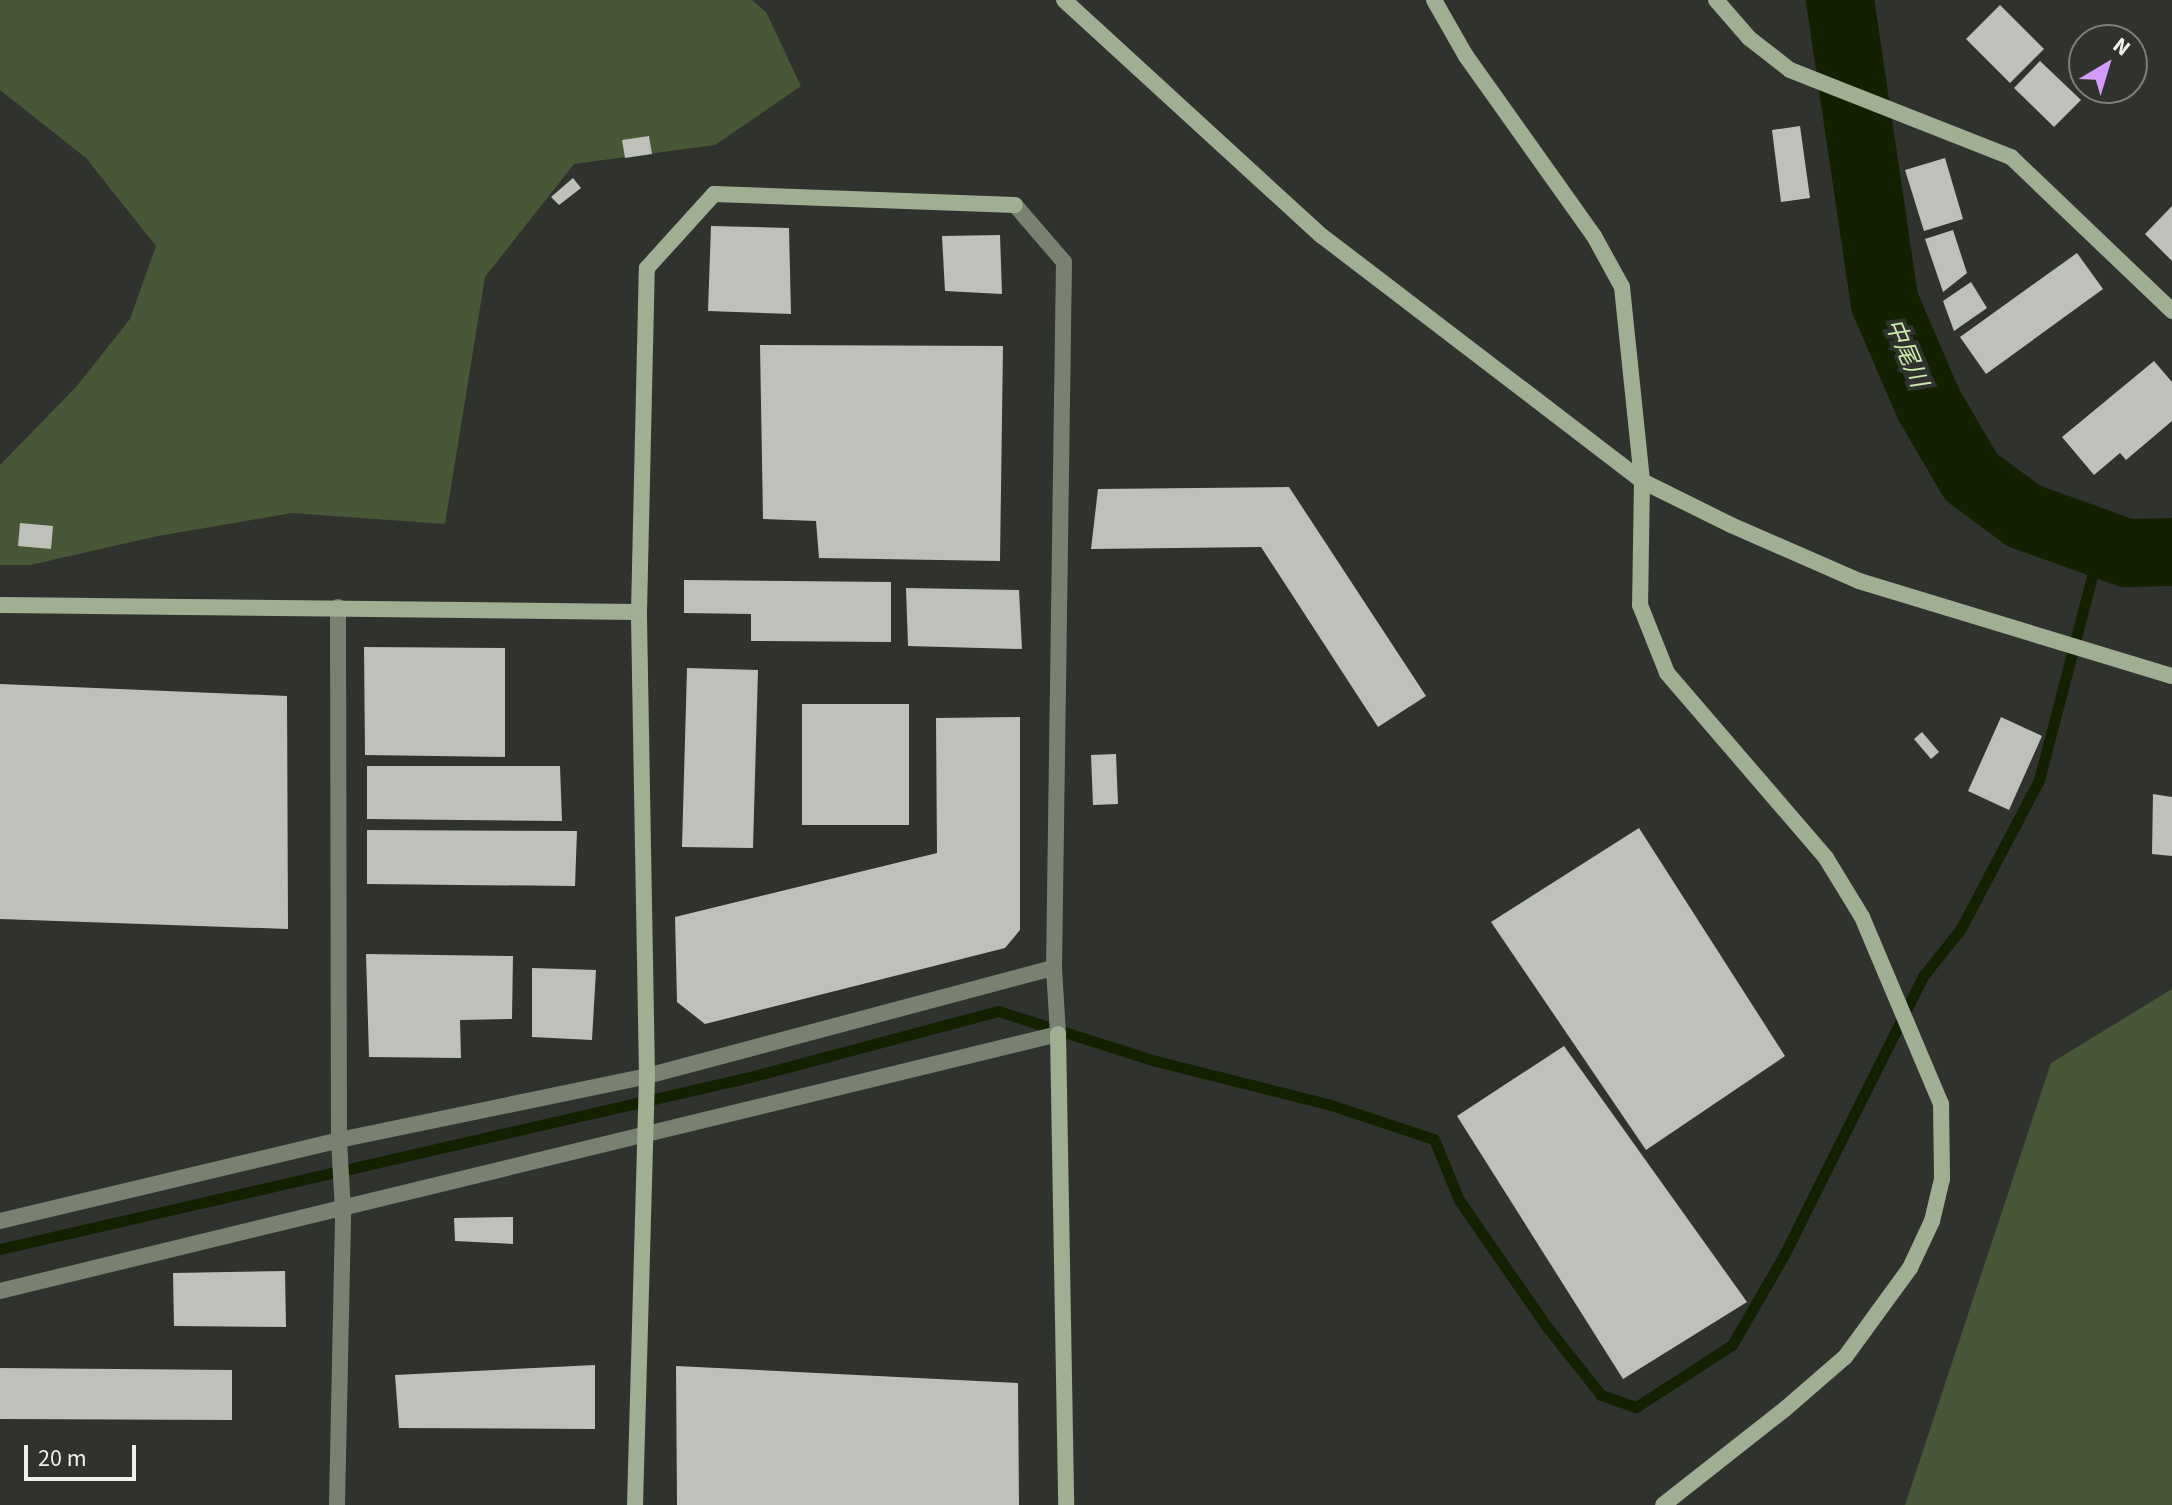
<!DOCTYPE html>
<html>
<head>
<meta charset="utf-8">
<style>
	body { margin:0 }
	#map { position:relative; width:2172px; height:1505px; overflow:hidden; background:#30332d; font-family:"Source Sans 3","Noto Sans JP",sans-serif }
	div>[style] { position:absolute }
	.green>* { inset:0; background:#475737 }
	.stream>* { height:11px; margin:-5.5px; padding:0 5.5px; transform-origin:5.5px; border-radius:5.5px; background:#132101 }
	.river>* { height:68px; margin:-34px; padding:0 34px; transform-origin:34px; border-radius:34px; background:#132101 }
	.building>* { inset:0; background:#bdc1ba }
	.street>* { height:16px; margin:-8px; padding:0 8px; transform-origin:8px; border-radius:8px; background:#798171 }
	.secondary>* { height:16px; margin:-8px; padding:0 8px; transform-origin:8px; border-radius:8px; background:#a0ae94 }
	span { translate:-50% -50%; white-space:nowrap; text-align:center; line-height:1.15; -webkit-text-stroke:8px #30332d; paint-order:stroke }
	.water-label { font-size:24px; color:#ccecad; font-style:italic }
	.north { position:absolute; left:2068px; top:24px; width:80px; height:80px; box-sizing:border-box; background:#30332d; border:2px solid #7c7f7a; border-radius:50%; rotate:38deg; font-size:22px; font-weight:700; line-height:32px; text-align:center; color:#eff1ed }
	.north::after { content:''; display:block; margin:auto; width:28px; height:36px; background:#d39cfc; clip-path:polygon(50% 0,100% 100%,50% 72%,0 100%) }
	.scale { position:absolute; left:24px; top:1445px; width:112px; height:36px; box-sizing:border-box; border:4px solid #eff1ed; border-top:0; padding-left:10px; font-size:24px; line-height:28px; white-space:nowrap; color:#eff1ed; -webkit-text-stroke:6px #30332d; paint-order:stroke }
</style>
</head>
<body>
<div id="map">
	<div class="green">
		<i style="clip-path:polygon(0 0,752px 0,766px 12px,801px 86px,715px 145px,574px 164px,485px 277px,445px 524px,292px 513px,158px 536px,30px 565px,0 565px,0 465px,77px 386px,130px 319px,156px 246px,86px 158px,0 90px)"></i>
		<i style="clip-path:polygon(2172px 989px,2172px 1505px,1905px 1505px,2051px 1063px)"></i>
	</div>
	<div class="stream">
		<i style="left:0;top:1249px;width:769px;rotate:-12.92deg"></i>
		<i style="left:750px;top:1077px;width:257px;rotate:-14.9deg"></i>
		<i style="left:998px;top:1011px;width:166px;rotate:17.6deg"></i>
		<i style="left:1156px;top:1061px;width:180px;rotate:14.1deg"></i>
		<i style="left:1331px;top:1105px;width:108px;rotate:18.3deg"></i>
		<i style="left:1434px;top:1139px;width:66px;rotate:67.7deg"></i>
		<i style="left:1459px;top:1200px;width:155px;rotate:55.3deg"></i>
		<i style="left:1547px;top:1327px;width:87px;rotate:51.5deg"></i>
		<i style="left:1601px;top:1395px;width:37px;rotate:19deg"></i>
		<i style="left:1636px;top:1407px;width:114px;rotate:-32.9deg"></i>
		<i style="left:1732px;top:1345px;width:104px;rotate:-60deg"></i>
		<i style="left:1784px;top:1255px;width:312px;rotate:-63.5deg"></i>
		<i style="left:1923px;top:976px;width:59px;rotate:-51.2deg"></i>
		<i style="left:1960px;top:930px;width:170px;rotate:-62.2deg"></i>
		<i style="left:2039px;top:780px;width:246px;rotate:-75.4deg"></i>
	</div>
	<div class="river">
		<i style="left:1840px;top:0;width:306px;rotate:81.6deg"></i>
		<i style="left:1885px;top:303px;width:111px;rotate:66.7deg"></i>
		<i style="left:1929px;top:405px;width:83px;rotate:59.7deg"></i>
		<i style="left:1971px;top:477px;width:66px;rotate:36.3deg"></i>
		<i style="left:2024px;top:516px;width:109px;rotate:19.8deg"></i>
		<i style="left:2127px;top:553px;width:45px;rotate:-1.3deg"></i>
	</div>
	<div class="building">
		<i style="clip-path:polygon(2000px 5px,2044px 49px,2010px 83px,1966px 39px)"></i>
		<i style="clip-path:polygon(2040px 61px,2081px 100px,2054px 127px,2014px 88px)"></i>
		<i style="clip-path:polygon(1800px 126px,1810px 198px,1781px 202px,1772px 130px)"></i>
		<i style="clip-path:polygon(649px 136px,652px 154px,625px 158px,622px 140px)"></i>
		<i style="clip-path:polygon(1945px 158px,1963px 219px,1924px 231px,1905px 170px)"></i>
		<i style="clip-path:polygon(573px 178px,581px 188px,559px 205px,551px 197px)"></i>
		<i style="clip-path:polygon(2172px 206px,2172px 261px,2145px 234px)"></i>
		<i style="clip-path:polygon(711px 226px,789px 228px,791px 314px,708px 311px)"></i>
		<i style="clip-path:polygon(1953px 230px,1967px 273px,1943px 292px,1925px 239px)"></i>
		<i style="clip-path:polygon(1000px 235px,1002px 294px,945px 291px,942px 236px)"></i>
		<i style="clip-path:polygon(2077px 253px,2103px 289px,1986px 374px,1960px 337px)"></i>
		<i style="clip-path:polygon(1971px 282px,1987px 308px,1954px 331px,1943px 301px)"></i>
		<i style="clip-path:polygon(760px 345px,1003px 346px,1000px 561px,819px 558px,816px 521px,763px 519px)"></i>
		<i style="clip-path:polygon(2154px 361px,2172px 382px,2172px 421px,2126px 460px,2120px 453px,2094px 475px,2062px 437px)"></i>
		<i style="clip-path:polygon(1289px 487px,1426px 696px,1378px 727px,1261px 547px,1091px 549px,1098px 489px)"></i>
		<i style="clip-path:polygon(20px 523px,53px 526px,51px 549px,18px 546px)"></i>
		<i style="clip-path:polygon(684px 580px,891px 582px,891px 642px,751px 641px,751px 614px,684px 613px)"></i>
		<i style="clip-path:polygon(906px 588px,1019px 590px,1022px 649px,908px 646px)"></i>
		<i style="clip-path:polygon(364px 647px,505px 648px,505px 757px,365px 755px)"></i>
		<i style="clip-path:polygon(687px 668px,758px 670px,753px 848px,682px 847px)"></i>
		<i style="clip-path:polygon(0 684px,287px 696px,288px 929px,0 919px)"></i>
		<i style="clip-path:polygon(802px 704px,909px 704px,909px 825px,802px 825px)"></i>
		<i style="clip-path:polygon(1020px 717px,1020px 930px,1005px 948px,705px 1024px,677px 1002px,675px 917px,937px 853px,936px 718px)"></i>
		<i style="clip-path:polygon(2001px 717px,2042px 736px,2009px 810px,1968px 791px)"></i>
		<i style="clip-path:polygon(1922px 732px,1939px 752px,1931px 759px,1914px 739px)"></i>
		<i style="clip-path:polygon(1116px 754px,1118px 804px,1093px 805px,1091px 755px)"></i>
		<i style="clip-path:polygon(367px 766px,560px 766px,562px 821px,367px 819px)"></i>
		<i style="clip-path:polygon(2153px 794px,2172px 797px,2172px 856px,2152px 854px)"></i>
		<i style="clip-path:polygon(1639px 828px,1785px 1056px,1646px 1150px,1491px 922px)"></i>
		<i style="clip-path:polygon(367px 830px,577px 831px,575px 886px,367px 884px)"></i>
		<i style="clip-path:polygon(366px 954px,513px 956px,512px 1019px,460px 1020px,461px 1058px,369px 1057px)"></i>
		<i style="clip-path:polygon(532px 968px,596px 970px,592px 1040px,532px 1037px)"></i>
		<i style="clip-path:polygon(1564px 1046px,1747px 1302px,1623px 1379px,1457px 1116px)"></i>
		<i style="clip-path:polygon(513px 1217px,513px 1244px,455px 1241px,454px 1218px)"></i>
		<i style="clip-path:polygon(285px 1271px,286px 1327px,174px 1326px,173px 1273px)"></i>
		<i style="clip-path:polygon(595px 1365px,595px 1429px,399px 1428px,395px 1375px)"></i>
		<i style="clip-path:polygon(676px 1366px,1018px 1383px,1019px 1505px,677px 1505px)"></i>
		<i style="clip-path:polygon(0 1368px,232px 1370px,232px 1420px,0 1419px)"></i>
	</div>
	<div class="street">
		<i style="left:0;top:1221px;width:349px;rotate:-13.4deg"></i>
		<i style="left:339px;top:1140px;width:315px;rotate:-11.7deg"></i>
		<i style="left:647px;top:1076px;width:421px;rotate:-14.9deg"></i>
		<i style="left:0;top:1291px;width:1089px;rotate:-13.65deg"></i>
		<i style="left:1058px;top:1034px;width:66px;rotate:-93.5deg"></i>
		<i style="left:1054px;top:968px;width:706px;rotate:-89.19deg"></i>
		<i style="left:1064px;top:262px;width:75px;rotate:-130.7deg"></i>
		<i style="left:337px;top:1505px;width:295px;rotate:-88.8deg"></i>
		<i style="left:343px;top:1210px;width:70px;rotate:-93.3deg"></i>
		<i style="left:339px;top:1140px;width:533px;rotate:-90.11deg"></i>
	</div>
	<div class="secondary">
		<i style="left:1064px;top:0;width:350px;rotate:42.5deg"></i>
		<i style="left:1322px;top:236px;width:403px;rotate:37.4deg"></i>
		<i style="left:1642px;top:481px;width:99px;rotate:26.3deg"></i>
		<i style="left:1731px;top:525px;width:140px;rotate:23.6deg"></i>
		<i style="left:1859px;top:581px;width:327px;rotate:16.9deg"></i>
		<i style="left:1434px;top:0;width:64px;rotate:60.3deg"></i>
		<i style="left:1466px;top:56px;width:221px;rotate:54.6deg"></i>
		<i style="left:1594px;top:236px;width:58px;rotate:61.2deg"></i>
		<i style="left:1622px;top:287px;width:195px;rotate:84.1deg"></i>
		<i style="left:1642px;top:481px;width:124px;rotate:90.9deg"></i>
		<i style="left:1640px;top:605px;width:73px;rotate:68.3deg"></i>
		<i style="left:1667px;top:673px;width:244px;rotate:49.3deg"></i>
		<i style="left:1826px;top:858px;width:69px;rotate:58.6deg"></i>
		<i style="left:1862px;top:917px;width:203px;rotate:67.1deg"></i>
		<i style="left:1941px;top:1104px;width:75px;rotate:89.2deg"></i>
		<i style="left:1942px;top:1179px;width:43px;rotate:103.4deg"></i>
		<i style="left:1932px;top:1221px;width:52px;rotate:115.1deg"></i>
		<i style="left:1910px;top:1268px;width:110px;rotate:126.1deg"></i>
		<i style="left:1845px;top:1357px;width:79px;rotate:139.1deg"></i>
		<i style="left:1785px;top:1409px;width:155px;rotate:141.8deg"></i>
		<i style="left:1716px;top:0;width:50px;rotate:49deg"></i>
		<i style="left:1749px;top:38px;width:52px;rotate:38deg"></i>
		<i style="left:1790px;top:70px;width:238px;rotate:21.5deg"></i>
		<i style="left:2011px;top:157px;width:223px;rotate:43.7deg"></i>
		<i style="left:0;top:605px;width:639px;rotate:0.63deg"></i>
		<i style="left:1058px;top:1034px;width:471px;rotate:89deg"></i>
		<i style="left:635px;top:1505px;width:429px;rotate:-88.4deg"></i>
		<i style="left:647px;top:1076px;width:464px;rotate:-91deg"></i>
		<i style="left:639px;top:612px;width:344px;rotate:-88.7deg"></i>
		<i style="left:647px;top:268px;width:100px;rotate:-47.8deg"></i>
		<i style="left:714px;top:194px;width:301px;rotate:2.1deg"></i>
	</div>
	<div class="water-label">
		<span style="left:1906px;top:353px;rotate:67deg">中尾川</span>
	</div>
	<div class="north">N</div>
	<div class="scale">20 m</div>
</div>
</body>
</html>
